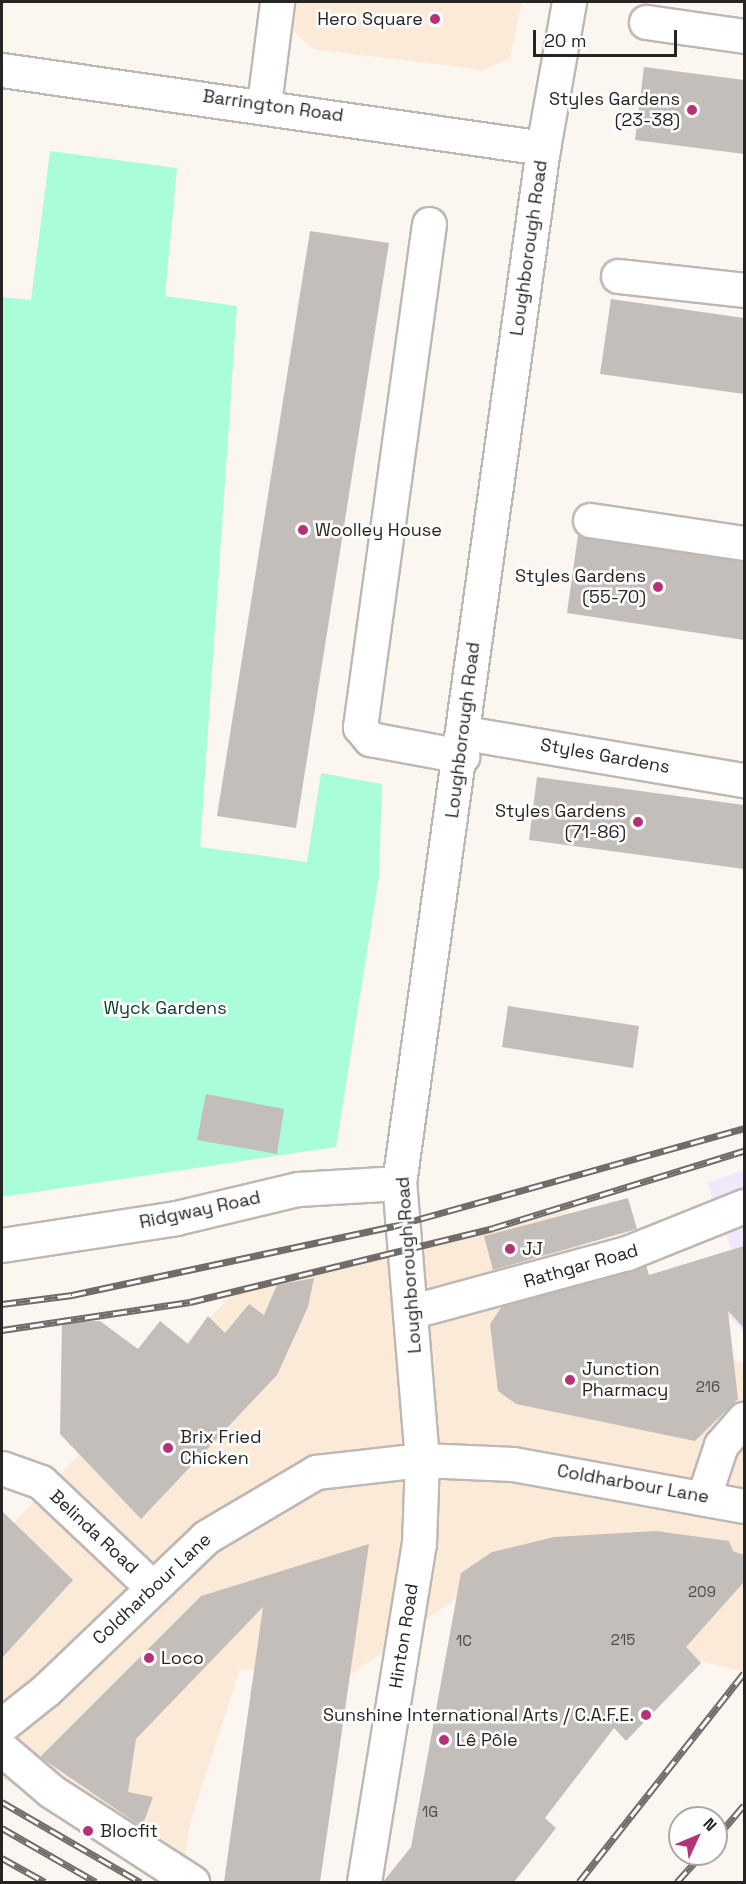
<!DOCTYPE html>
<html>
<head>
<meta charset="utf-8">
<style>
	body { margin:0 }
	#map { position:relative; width:746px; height:1884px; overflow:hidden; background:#fcf6f1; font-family:"Space Grotesk",sans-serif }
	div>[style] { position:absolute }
	.commercial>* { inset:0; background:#fbead8 }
	.industrial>* { inset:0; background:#f2e8fd }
	.green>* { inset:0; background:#a9fed9 }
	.building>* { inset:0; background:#c4beba }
	.roads { filter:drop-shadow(2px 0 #beb8b4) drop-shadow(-2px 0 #beb8b4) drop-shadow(0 2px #beb8b4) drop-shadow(0 -2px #beb8b4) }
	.minor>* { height:33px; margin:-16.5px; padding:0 16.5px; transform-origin:16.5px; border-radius:16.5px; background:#fff }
	.major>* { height:33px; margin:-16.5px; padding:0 16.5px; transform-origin:16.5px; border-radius:16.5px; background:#fff }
	.rail>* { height:7px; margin-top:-3.5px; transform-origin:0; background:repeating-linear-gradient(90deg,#fff 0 14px,#6f6c69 0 28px); box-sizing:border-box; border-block:2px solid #6f6c69 }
	.dots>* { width:16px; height:16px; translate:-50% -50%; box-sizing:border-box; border:3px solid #fff; border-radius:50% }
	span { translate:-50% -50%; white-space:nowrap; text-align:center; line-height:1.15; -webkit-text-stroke:5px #fff; paint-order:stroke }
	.number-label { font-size:15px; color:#4e4b49 }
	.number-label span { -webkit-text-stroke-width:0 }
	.poi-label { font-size:18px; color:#272523 }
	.right { translate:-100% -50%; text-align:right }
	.left { translate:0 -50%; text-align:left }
	.street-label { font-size:18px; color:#272523 }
	.park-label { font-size:18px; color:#0b402e }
	.frame { position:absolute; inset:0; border:3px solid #272523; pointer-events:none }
	.north { position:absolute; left:668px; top:1806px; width:60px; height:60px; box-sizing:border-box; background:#fff; border:2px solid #a9a8a7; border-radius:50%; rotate:46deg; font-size:16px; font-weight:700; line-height:24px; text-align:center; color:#272523 }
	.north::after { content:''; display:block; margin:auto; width:21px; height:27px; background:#b63278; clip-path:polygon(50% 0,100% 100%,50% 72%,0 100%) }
	.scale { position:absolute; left:533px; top:30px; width:144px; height:27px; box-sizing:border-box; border:3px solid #272523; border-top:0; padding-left:8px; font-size:18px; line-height:21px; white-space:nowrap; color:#272523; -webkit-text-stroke:4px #fff; paint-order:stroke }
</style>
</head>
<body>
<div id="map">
	<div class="commercial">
		<i style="clip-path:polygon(295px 2px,522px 2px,510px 59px,483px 70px,313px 49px,292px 30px)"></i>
		<i style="clip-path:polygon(569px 1210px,608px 1322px,744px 1363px,744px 1672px,455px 1599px,348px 1677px,240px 1669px,190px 1823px,184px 1864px,159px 1878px,2px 1778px,2px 1535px,232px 1295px)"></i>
	</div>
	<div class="industrial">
		<i style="clip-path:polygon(744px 1170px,744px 1332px,709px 1297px,731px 1248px,707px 1183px)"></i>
	</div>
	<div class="green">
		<i style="clip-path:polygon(50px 151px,177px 168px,165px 296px,237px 306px,200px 847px,307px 862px,321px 773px,382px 784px,379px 876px,336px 1147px,2px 1197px,2px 297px,31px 300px)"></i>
	</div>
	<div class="building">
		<i style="clip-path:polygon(644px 67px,744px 80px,744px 154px,635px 140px)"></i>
		<i style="clip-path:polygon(310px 231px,389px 243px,296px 828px,217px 816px)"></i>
		<i style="clip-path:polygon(611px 299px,744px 318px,744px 394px,600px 374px)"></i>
		<i style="clip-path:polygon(578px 535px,744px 561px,744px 640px,567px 613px)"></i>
		<i style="clip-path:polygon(537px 777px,744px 805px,744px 869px,529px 840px)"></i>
		<i style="clip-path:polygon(508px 1006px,639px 1026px,633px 1068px,502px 1047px)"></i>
		<i style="clip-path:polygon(206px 1094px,284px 1109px,277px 1154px,197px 1140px)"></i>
		<i style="clip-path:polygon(628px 1198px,637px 1229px,493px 1270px,484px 1236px)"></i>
		<i style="clip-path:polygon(744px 1246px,744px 1328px,728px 1311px,738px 1399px,695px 1441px,516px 1404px,498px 1391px,490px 1324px,502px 1306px,646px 1265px,649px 1275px)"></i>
		<i style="clip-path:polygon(314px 1278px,308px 1307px,277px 1375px,141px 1519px,60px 1434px,62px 1322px,100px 1321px,138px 1349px,160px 1321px,188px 1344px,208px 1316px,225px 1333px,249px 1304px,264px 1315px,277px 1285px)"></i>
		<i style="clip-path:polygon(2px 1511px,73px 1580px,2px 1658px)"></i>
		<i style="clip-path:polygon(656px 1531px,729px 1541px,733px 1551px,744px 1555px,744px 1582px,686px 1647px,701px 1663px,626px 1741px,614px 1728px,545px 1818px,556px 1828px,514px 1882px,383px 1882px,411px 1847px,461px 1573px,492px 1552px,554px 1537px)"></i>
		<i style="clip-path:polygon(369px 1544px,320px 1882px,224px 1882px,263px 1607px,136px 1739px,128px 1792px,153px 1797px,142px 1827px,40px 1757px,201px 1596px)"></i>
	</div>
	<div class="roads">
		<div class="minor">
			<i style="left:646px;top:22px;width:99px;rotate:8.1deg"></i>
			<i style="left:2px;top:70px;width:547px;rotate:8.2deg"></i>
			<i style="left:264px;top:104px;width:103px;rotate:-82.7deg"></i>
			<i style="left:429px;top:224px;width:508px;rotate:97.81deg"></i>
			<i style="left:360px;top:727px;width:16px;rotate:50deg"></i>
			<i style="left:370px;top:739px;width:94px;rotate:10.5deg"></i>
			<i style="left:618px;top:276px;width:127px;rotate:6.3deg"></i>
			<i style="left:590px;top:520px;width:156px;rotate:8.5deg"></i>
			<i style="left:465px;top:733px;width:283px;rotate:9.6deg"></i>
			<i style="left:2px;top:1245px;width:176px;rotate:-8.8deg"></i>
			<i style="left:176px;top:1218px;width:125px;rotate:-13.4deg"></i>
			<i style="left:298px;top:1189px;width:101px;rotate:-3.4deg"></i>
			<i style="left:413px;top:1311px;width:222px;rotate:-15.2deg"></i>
			<i style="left:627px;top:1253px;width:126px;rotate:-21.9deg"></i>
			<i style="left:422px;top:1460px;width:278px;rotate:-94.7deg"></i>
			<i style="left:399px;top:1183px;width:1045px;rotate:-82.08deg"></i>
			<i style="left:543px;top:148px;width:148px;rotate:-79.9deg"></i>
			<i style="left:2px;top:1468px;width:41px;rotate:19.7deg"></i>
			<i style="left:41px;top:1482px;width:151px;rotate:43.4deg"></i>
			<i style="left:704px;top:1496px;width:54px;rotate:-71.6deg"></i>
			<i style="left:721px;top:1445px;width:35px;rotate:-49deg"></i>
			<i style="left:2px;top:1749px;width:65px;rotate:40.6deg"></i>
			<i style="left:51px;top:1791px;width:168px;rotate:32.8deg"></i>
		</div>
		<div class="major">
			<i style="left:2px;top:1725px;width:56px;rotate:-38.5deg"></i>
			<i style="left:46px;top:1690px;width:221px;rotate:-43.7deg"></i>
			<i style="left:206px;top:1537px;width:128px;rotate:-30.6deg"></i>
			<i style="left:316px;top:1472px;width:107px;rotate:-6.5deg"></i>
			<i style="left:422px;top:1460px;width:91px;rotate:2.5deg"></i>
			<i style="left:513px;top:1464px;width:235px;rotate:10.3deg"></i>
			<i style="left:364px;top:1882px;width:342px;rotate:-80.8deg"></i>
			<i style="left:419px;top:1544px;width:84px;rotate:-88deg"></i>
		</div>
	</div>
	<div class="rail">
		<i style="left:2px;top:1304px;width:71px;rotate:-7.3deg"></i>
		<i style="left:72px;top:1295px;width:329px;rotate:-12.1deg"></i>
		<i style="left:394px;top:1226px;width:363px;rotate:-15.6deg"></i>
		<i style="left:2px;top:1330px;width:190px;rotate:-8.5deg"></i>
		<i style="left:190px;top:1302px;width:312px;rotate:-13.7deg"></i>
		<i style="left:493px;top:1228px;width:263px;rotate:-17.1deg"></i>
		<i style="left:2px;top:1802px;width:160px;rotate:30.1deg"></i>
		<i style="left:2px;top:1828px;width:108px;rotate:29.9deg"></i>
		<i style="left:716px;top:1838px;width:43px;rotate:-49.7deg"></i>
		<i style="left:2px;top:1858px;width:49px;rotate:29.2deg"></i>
		<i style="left:579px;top:1882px;width:266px;rotate:-51.7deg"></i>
		<i style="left:677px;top:1882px;width:38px;rotate:-48deg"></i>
	</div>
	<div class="dots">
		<i style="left:435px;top:19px;background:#b63278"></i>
		<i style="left:692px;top:110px;background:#b63278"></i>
		<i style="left:303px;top:530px;background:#b63278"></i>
		<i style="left:658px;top:587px;background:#b63278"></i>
		<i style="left:638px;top:822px;background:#b63278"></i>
		<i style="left:510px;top:1249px;background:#b63278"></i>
		<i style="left:570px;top:1380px;background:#b63278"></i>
		<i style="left:168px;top:1448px;background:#b63278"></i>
		<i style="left:149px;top:1658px;background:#b63278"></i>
		<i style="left:646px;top:1715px;background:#b63278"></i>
		<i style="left:444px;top:1740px;background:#b63278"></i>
		<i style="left:88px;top:1831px;background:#b63278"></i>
	</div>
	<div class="number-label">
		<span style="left:708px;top:1387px">216</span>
		<span style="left:702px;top:1592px">209</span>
		<span style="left:623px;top:1640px">215</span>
		<span style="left:464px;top:1641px">1C</span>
		<span style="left:430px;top:1812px">1G</span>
	</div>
	<div class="poi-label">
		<span class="right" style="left:423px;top:19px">Hero Square</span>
		<span class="right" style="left:680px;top:110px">Styles Gardens<br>(23-38)</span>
		<span class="left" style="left:315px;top:530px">Woolley House</span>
		<span class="right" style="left:646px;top:587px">Styles Gardens<br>(55-70)</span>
		<span class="right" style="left:626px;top:822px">Styles Gardens<br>(71-86)</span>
		<span class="left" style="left:522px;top:1249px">JJ</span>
		<span class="left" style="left:582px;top:1380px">Junction<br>Pharmacy</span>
		<span class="left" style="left:180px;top:1448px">Brix Fried<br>Chicken</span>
		<span class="left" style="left:161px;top:1658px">Loco</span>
		<span class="right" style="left:634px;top:1715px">Sunshine International Arts / C.A.F.E.</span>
		<span class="left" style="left:456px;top:1740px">Lê Pôle</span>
		<span class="left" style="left:100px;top:1831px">Blocfit</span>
	</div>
	<div class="street-label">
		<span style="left:273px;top:106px;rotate:8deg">Barrington Road</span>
		<span style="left:529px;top:248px;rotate:-82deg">Loughborough Road</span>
		<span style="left:463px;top:730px;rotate:-83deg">Loughborough Road</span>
		<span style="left:605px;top:756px;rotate:10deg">Styles Gardens</span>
		<span style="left:200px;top:1210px;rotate:-12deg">Ridgway Road</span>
		<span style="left:409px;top:1265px;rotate:-94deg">Loughborough Road</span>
		<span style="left:581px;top:1266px;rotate:-16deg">Rathgar Road</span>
		<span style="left:633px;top:1484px;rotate:10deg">Coldharbour Lane</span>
		<span style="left:94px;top:1532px;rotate:43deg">Belinda Road</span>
		<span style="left:152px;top:1589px;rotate:-43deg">Coldharbour Lane</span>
		<span style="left:404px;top:1636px;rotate:-81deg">Hinton Road</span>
	</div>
	<div class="park-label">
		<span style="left:165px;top:1008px">Wyck Gardens</span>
	</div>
	<div class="frame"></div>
	<div class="north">N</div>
	<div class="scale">20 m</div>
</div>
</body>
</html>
